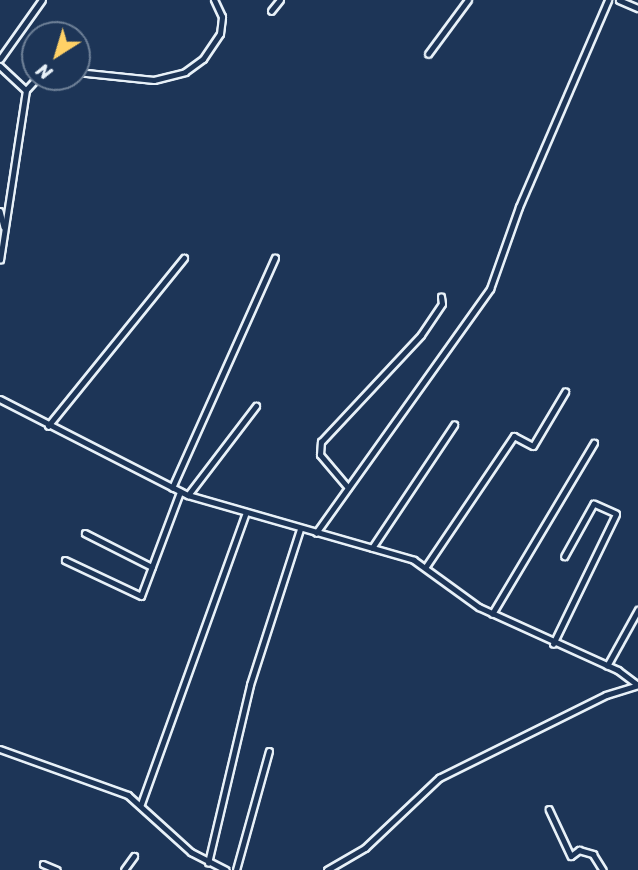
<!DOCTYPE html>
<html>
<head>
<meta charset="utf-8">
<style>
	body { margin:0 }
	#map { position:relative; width:638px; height:870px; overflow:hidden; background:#1d3557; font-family:Sriracha,sans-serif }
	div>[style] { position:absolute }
	.roads { filter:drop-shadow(2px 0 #e8f1f8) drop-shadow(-2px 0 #e8f1f8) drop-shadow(0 2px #e8f1f8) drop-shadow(0 -2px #e8f1f8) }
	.minor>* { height:4.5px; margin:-2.25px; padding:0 2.25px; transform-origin:2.25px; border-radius:2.25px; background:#1d3557 }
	span { translate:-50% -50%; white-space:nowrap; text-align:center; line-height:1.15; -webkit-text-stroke:5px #1d3557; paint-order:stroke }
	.north { position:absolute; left:21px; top:21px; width:70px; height:70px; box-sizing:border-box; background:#1d3557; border:2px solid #6e8097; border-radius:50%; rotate:217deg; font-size:19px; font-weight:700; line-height:28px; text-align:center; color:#e8f1f8 }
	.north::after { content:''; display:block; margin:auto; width:24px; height:32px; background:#ffd166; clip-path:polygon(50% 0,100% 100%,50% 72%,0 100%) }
</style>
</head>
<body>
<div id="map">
	<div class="roads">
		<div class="minor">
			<i style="left:619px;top:0;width:21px;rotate:23deg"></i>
			<i style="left:271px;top:11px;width:14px;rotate:-51deg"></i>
			<i style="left:428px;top:54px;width:67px;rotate:-53.5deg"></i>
			<i style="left:0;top:59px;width:72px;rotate:-54.6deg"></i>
			<i style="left:0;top:66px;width:35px;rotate:43deg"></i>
			<i style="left:77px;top:72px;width:77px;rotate:5.9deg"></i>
			<i style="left:154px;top:80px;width:32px;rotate:-14deg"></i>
			<i style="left:185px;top:72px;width:22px;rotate:-36deg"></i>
			<i style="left:203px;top:59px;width:30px;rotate:-56deg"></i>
			<i style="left:220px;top:34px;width:17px;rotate:-83deg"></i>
			<i style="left:222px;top:17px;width:19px;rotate:-115deg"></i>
			<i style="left:0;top:211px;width:16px;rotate:76deg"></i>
			<i style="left:0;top:260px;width:172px;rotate:-81.3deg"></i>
			<i style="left:26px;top:90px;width:18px;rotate:-47deg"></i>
			<i style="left:0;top:399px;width:211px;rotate:27.1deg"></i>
			<i style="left:188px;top:495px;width:235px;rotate:16deg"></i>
			<i style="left:414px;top:560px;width:80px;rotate:35.9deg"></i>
			<i style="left:479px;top:607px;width:153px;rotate:24.4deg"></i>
			<i style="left:618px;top:670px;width:25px;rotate:37deg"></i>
			<i style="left:48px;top:426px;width:216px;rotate:-51deg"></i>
			<i style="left:172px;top:488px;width:252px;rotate:-65.9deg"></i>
			<i style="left:348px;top:488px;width:43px;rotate:-130.3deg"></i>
			<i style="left:320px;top:455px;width:13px;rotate:-86deg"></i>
			<i style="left:321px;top:442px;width:146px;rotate:-46.9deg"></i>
			<i style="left:421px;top:335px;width:37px;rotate:-56deg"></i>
			<i style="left:442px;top:304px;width:7px;rotate:-98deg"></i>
			<i style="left:188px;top:495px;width:112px;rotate:-52.6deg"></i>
			<i style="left:85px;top:533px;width:75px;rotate:26.9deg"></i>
			<i style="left:316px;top:533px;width:300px;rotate:-54.5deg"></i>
			<i style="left:490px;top:289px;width:87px;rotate:-70.5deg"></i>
			<i style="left:519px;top:207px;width:225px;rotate:-66.7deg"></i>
			<i style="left:372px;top:548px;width:148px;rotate:-56.3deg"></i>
			<i style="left:65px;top:560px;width:84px;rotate:25.3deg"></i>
			<i style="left:141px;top:596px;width:111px;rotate:-69.4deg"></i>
			<i style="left:425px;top:568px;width:159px;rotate:-56deg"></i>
			<i style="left:514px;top:436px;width:21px;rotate:28deg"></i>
			<i style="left:533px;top:446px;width:63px;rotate:-59.3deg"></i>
			<i style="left:492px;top:614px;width:199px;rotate:-59.2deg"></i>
			<i style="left:553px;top:644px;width:144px;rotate:-64.1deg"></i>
			<i style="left:616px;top:514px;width:24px;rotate:-156deg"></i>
			<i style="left:594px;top:504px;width:60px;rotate:119.1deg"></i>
			<i style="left:607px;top:666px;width:64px;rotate:-61deg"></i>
			<i style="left:0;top:749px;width:136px;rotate:19.8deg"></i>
			<i style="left:128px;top:795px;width:85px;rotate:42.1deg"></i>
			<i style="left:191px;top:852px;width:39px;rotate:27deg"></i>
			<i style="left:141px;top:804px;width:307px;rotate:-70.2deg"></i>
			<i style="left:549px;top:809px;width:52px;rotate:64.9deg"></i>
			<i style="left:571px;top:856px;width:10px;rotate:-37deg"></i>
			<i style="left:579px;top:850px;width:15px;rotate:16deg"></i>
			<i style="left:593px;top:854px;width:19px;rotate:58deg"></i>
			<i style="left:208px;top:863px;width:183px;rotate:-76.7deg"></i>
			<i style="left:250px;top:685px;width:164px;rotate:-72.2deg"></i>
			<i style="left:43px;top:864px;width:15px;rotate:23deg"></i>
			<i style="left:124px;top:870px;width:17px;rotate:-54deg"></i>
			<i style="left:236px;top:870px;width:123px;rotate:-74.5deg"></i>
			<i style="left:327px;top:870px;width:44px;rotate:-30.1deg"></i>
			<i style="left:365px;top:848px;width:102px;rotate:-43.4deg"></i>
			<i style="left:439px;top:778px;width:186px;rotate:-26.4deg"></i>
			<i style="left:606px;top:695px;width:34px;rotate:-17deg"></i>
		</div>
	</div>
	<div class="north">N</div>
</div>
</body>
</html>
